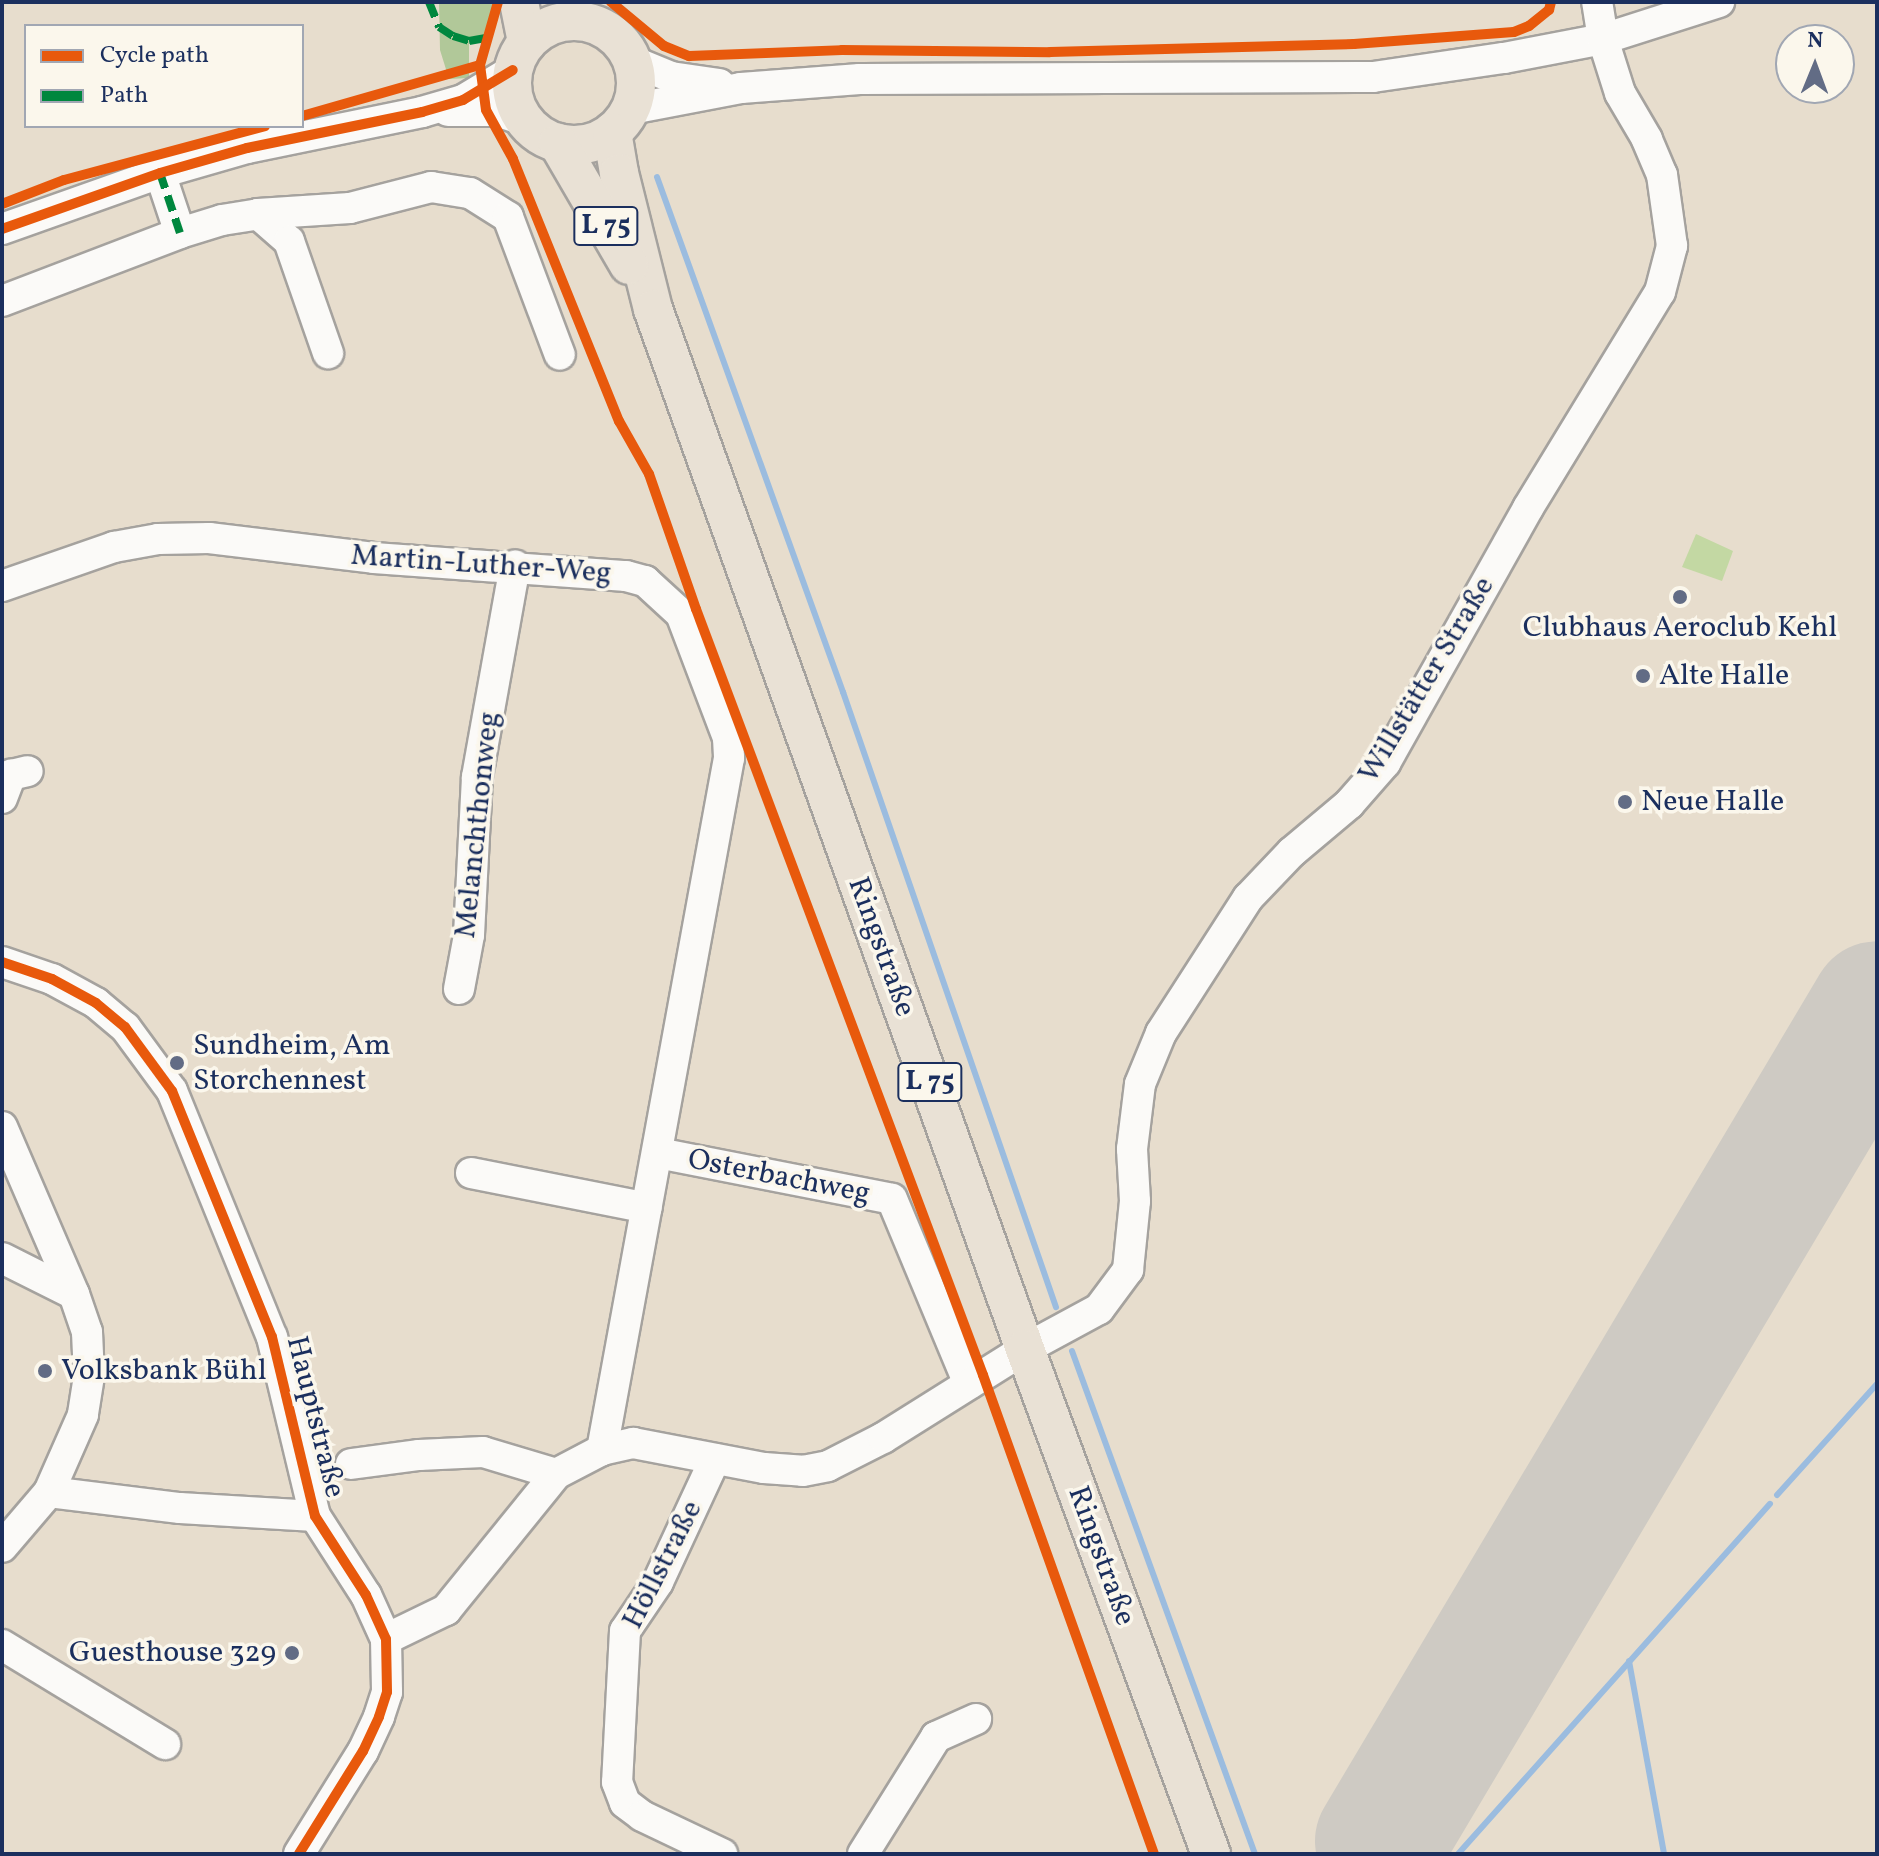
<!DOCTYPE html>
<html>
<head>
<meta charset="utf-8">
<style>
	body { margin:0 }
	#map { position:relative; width:1879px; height:1856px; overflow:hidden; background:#e7ddcd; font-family:Vollkorn,serif }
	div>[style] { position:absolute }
	.green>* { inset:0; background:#c3d8a3 }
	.forest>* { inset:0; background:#b1c899 }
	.stream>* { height:6px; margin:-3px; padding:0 3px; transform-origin:3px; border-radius:3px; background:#9bbcdf }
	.runway>* { height:132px; margin:-66px; padding:0 66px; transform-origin:66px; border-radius:66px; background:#cecac3 }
	.roads { filter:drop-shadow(2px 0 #a5a29e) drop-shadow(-2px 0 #a5a29e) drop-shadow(0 2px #a5a29e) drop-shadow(0 -2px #a5a29e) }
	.minor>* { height:30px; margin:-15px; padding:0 15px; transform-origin:15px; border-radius:15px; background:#fbfaf8 }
	.major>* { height:38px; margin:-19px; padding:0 19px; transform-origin:19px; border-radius:19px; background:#e9e1d5 }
	.major>.ring { margin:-19px; padding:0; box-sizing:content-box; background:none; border:38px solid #e9e1d5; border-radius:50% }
	.quiet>* { height:8px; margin-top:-4px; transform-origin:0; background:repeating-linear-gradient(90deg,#00873e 0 16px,transparent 0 24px) }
	.cycleway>* { height:10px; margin:-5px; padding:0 5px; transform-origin:5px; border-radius:5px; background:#e8590c }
	.dots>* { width:22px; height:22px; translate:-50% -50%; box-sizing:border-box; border:4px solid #fbf7ec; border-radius:50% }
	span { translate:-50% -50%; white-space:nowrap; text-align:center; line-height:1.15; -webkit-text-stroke:7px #fbf7ec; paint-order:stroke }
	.shield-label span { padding:2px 6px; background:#fbf7ec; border:2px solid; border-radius:6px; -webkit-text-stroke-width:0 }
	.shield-label { font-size:28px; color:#1b2f5e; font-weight:700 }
	.street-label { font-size:30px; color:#1b2f5e }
	.poi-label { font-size:30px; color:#1b2f5e }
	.left { translate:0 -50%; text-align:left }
	.right { translate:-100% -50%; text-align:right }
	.frame { position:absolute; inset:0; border:4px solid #1b2f5e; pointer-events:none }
	.legend { position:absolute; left:24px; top:24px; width:280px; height:104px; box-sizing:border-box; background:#fbf7ec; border:2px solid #a1a7b3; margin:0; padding:10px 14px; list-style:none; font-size:24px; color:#1b2f5e }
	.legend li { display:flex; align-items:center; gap:16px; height:40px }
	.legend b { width:40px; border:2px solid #a1a7b3 }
	.north { position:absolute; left:1775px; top:24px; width:80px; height:80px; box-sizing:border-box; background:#fbf7ec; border:2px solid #a1a7b3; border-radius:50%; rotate:1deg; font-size:22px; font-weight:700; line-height:32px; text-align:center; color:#1b2f5e }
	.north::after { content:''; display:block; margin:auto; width:28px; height:36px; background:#626c85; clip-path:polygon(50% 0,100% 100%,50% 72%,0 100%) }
</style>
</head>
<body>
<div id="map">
	<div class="green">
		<i style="clip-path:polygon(1696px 534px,1733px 551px,1722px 581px,1682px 567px)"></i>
	</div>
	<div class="forest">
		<i style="clip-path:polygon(439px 2px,498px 2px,486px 38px,469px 42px,469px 78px,449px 79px,440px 50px)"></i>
	</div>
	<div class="stream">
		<i style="left:657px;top:177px;width:548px;rotate:70.14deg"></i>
		<i style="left:843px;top:692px;width:651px;rotate:70.9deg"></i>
		<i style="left:1072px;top:1351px;width:535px;rotate:70.01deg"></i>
		<i style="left:1777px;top:1495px;width:149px;rotate:-48deg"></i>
		<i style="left:1629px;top:1661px;width:196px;rotate:79.7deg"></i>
		<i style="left:1458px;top:1854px;width:469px;rotate:-48.3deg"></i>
	</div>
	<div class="runway">
		<i style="left:1381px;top:1841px;width:970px;rotate:-59.26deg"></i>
	</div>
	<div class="roads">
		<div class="minor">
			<i style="left:632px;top:61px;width:42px;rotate:22.3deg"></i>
			<i style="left:671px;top:77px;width:49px;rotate:8.3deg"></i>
			<i style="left:631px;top:109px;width:112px;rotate:-10.8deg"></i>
			<i style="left:741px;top:88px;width:119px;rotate:-4.3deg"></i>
			<i style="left:860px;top:79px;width:513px;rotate:-0.22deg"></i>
			<i style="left:1373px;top:77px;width:132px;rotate:-8.3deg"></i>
			<i style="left:1504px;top:58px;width:101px;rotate:-10.9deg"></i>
			<i style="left:1603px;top:39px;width:122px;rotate:-17.7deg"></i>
			<i style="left:448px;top:111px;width:48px"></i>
			<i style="left:496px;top:111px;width:29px;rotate:18deg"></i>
			<i style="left:160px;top:173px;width:63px;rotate:71.6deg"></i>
			<i style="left:258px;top:214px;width:92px;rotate:-3.7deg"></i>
			<i style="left:350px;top:208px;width:84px;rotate:-14.5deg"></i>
			<i style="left:431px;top:187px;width:39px;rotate:9deg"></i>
			<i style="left:470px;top:193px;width:45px;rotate:32.3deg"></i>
			<i style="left:508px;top:217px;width:147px;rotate:69.4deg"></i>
			<i style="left:2px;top:229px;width:168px;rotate:-19.5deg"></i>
			<i style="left:160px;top:173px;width:91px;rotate:-16deg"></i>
			<i style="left:247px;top:148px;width:179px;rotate:-11.6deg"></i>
			<i style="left:422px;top:112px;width:43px;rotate:-16.3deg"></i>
			<i style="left:463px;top:100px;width:58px;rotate:-31deg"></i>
			<i style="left:2px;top:301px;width:191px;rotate:-20.9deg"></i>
			<i style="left:180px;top:233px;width:44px;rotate:-17.2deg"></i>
			<i style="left:222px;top:220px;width:36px;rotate:-9deg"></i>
			<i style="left:258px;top:214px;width:41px;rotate:41.1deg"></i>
			<i style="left:289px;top:241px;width:119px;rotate:70.8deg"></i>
			<i style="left:2px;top:586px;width:119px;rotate:-19.2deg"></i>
			<i style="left:114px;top:547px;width:45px;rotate:-10.3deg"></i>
			<i style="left:158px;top:539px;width:51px;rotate:-1.1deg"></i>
			<i style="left:209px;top:538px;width:166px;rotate:6.9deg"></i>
			<i style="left:374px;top:558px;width:253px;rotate:4.1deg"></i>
			<i style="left:626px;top:576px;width:20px;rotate:15deg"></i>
			<i style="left:645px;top:581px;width:49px;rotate:42.5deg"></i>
			<i style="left:681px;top:614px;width:133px;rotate:69.2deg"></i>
			<i style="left:728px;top:738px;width:20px;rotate:87deg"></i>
			<i style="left:729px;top:758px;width:704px;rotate:100.4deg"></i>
			<i style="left:2px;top:798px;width:25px;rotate:-69deg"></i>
			<i style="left:11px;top:775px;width:17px;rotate:-13deg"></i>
			<i style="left:2px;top:962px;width:53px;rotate:18.8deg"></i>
			<i style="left:52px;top:979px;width:50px;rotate:28.6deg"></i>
			<i style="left:96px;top:1003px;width:38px;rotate:40deg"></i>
			<i style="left:125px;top:1027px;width:79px;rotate:53.7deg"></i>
			<i style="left:172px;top:1091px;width:266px;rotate:67.9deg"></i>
			<i style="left:272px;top:1337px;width:184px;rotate:76.5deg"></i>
			<i style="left:315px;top:1516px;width:94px;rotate:57.2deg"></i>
			<i style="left:366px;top:1595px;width:48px;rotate:65.6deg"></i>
			<i style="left:386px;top:1639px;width:53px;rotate:88.9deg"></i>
			<i style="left:387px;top:1692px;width:26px;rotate:108deg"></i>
			<i style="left:379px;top:1717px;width:38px;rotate:115deg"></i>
			<i style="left:363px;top:1751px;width:121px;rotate:121.9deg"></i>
			<i style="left:459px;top:989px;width:55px;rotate:-79.5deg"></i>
			<i style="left:469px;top:935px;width:158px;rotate:-87.1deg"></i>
			<i style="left:477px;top:777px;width:215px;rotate:-79.8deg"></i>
			<i style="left:2px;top:1127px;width:182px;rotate:66.7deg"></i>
			<i style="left:74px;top:1294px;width:40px;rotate:71.1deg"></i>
			<i style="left:87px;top:1332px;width:44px;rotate:87.4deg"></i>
			<i style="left:89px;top:1376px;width:39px;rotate:99deg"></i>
			<i style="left:83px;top:1415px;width:84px;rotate:113.8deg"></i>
			<i style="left:49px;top:1492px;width:72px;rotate:130.5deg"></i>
			<i style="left:658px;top:1153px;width:238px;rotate:11.1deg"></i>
			<i style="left:892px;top:1199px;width:200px;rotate:67.4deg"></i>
			<i style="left:471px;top:1173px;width:179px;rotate:11.2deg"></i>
			<i style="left:2px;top:1258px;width:80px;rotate:26.6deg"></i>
			<i style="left:715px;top:1459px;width:136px;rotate:114.9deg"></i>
			<i style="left:658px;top:1582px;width:59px;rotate:124deg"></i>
			<i style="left:625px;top:1631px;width:151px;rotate:93deg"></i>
			<i style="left:617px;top:1782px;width:22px;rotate:69deg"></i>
			<i style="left:625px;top:1803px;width:21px;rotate:37deg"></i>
			<i style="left:642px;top:1816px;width:89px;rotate:25.4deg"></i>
			<i style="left:351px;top:1464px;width:69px;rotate:-7.5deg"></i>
			<i style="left:419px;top:1455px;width:64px;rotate:-2.7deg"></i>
			<i style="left:483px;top:1452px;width:76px;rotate:16.8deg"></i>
			<i style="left:49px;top:1492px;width:132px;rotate:7deg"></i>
			<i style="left:180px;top:1508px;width:135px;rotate:3.4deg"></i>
			<i style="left:386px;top:1639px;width:67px;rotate:-25.8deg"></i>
			<i style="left:446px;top:1610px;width:175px;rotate:-51deg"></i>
			<i style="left:556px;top:1474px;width:52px;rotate:-27.6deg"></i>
			<i style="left:602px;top:1450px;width:32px;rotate:-13deg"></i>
			<i style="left:633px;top:1443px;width:133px;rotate:10.8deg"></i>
			<i style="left:764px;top:1468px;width:39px;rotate:4deg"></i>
			<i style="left:803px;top:1471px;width:25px;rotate:-11deg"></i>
			<i style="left:828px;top:1466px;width:62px;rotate:-27deg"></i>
			<i style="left:883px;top:1438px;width:168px;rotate:-32.1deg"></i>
			<i style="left:1025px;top:1349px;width:84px;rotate:-28.4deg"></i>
			<i style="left:1099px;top:1309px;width:49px;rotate:-53.4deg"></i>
			<i style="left:1128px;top:1270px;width:69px;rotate:-84.2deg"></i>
			<i style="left:1135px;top:1201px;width:52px;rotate:-93.3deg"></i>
			<i style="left:1132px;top:1149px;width:65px;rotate:-83deg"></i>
			<i style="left:1140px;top:1084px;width:55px;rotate:-67.6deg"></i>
			<i style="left:1161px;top:1033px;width:161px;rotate:-57.2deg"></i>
			<i style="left:1248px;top:898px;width:64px;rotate:-46.3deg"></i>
			<i style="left:1292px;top:852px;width:75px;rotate:-40.1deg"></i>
			<i style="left:1349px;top:804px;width:55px;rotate:-48.7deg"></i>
			<i style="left:1385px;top:763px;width:292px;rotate:-60.7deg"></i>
			<i style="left:1528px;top:508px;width:253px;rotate:-58.6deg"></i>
			<i style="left:1660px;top:292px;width:48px;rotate:-75.4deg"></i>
			<i style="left:1672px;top:246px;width:72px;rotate:-98deg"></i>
			<i style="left:1662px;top:175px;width:39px;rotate:-113deg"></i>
			<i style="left:1647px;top:139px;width:53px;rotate:-120.4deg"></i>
			<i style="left:1620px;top:93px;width:57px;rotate:-107.5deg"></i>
			<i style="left:1603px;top:39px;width:37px;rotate:-99deg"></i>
			<i style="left:2px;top:1645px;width:191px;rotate:31.3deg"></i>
			<i style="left:863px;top:1854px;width:138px;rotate:-58deg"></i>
			<i style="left:936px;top:1737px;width:44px;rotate:-24.2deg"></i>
		</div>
		<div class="major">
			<i style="left:519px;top:2px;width:41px;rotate:78.7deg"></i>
			<i class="ring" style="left:512px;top:21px;width:86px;height:86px"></i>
			<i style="left:612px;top:132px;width:42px;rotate:80.3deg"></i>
			<i style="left:619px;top:173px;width:140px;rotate:76deg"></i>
			<i style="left:653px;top:309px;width:1105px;rotate:70.32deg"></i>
			<i style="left:1025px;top:1349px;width:538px;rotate:69.78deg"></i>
			<i style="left:558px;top:143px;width:141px;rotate:59.8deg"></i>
		</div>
	</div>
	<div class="quiet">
		<i style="left:429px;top:2px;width:27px;rotate:68deg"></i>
		<i style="left:439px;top:27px;width:17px;rotate:33deg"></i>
		<i style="left:453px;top:36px;width:17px;rotate:17deg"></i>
		<i style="left:469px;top:41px;width:17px;rotate:-10deg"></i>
		<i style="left:160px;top:173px;width:63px;rotate:71.6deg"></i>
	</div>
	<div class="cycleway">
		<i style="left:498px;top:2px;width:66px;rotate:105.9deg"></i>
		<i style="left:480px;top:65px;width:45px;rotate:82.4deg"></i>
		<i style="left:486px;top:110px;width:56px;rotate:61.1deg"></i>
		<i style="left:513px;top:159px;width:283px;rotate:68deg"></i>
		<i style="left:619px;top:421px;width:61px;rotate:60.5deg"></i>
		<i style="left:649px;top:474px;width:143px;rotate:70.8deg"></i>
		<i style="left:696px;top:609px;width:818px;rotate:69.46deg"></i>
		<i style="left:983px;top:1375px;width:509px;rotate:70.35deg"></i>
		<i style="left:611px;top:2px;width:69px;rotate:39.7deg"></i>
		<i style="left:664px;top:46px;width:27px;rotate:22deg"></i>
		<i style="left:689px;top:56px;width:153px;rotate:-2.2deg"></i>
		<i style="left:842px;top:50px;width:208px;rotate:0.6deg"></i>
		<i style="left:1050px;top:52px;width:304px;rotate:-1.5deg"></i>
		<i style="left:1354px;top:44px;width:160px;rotate:-4.3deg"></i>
		<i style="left:1514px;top:32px;width:16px;rotate:-22deg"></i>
		<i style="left:1529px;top:26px;width:26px;rotate:-39deg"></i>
		<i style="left:1549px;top:10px;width:8px;rotate:-76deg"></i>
		<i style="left:302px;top:116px;width:185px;rotate:-16deg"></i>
		<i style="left:2px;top:204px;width:66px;rotate:-21.2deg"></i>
		<i style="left:64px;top:180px;width:208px;rotate:-15deg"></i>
		<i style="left:2px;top:229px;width:168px;rotate:-19.5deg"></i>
		<i style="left:160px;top:173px;width:91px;rotate:-16deg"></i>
		<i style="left:247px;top:148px;width:179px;rotate:-11.6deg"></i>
		<i style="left:422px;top:112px;width:43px;rotate:-16.3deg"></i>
		<i style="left:463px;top:100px;width:58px;rotate:-31deg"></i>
		<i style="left:2px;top:962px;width:53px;rotate:18.8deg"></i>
		<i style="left:52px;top:979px;width:50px;rotate:28.6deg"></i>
		<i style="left:96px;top:1003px;width:38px;rotate:40deg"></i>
		<i style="left:125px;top:1027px;width:79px;rotate:53.7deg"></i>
		<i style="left:172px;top:1091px;width:266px;rotate:67.9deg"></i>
		<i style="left:272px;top:1337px;width:184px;rotate:76.5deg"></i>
		<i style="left:315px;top:1516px;width:94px;rotate:57.2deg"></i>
		<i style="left:366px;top:1595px;width:48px;rotate:65.6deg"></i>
		<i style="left:386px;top:1639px;width:53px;rotate:88.9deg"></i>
		<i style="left:387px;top:1692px;width:26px;rotate:108deg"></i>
		<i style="left:379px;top:1717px;width:38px;rotate:115deg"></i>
		<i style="left:363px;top:1751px;width:121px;rotate:121.9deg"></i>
	</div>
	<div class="dots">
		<i style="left:1680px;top:597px;background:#626c85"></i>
		<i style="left:1643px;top:676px;background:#626c85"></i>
		<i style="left:1625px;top:802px;background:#626c85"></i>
		<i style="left:177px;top:1063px;background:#626c85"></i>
		<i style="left:45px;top:1371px;background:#626c85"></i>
		<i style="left:292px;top:1653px;background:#626c85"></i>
	</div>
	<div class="shield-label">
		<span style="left:606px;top:226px">L 75</span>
		<span style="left:930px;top:1082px">L 75</span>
	</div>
	<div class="street-label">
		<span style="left:481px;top:565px;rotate:4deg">Martin-Luther-Weg</span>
		<span style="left:1427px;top:680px;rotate:-59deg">Willstätter Straße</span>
		<span style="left:478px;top:825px;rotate:-84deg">Melanchthonweg</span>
		<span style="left:881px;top:947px;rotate:70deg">Ringstraße</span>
		<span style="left:779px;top:1177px;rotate:11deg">Osterbachweg</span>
		<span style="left:315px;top:1417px;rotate:76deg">Hauptstraße</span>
		<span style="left:1101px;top:1556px;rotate:70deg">Ringstraße</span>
		<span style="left:663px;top:1565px;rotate:-63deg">Höllstraße</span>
	</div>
	<div class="poi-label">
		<span style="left:1680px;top:628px">Clubhaus Aeroclub Kehl</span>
		<span class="left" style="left:1659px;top:676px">Alte Halle</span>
		<span class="left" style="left:1641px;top:802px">Neue Halle</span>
		<span class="left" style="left:193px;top:1063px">Sundheim, Am<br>Storchennest</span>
		<span class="left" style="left:61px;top:1371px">Volksbank Bühl</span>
		<span class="right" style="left:276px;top:1653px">Guesthouse 329</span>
	</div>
	<div class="frame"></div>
	<ul class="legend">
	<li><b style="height:10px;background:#e8590c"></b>Cycle path</li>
	<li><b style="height:10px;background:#00873e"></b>Path</li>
	</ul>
	<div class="north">N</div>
</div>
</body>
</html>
